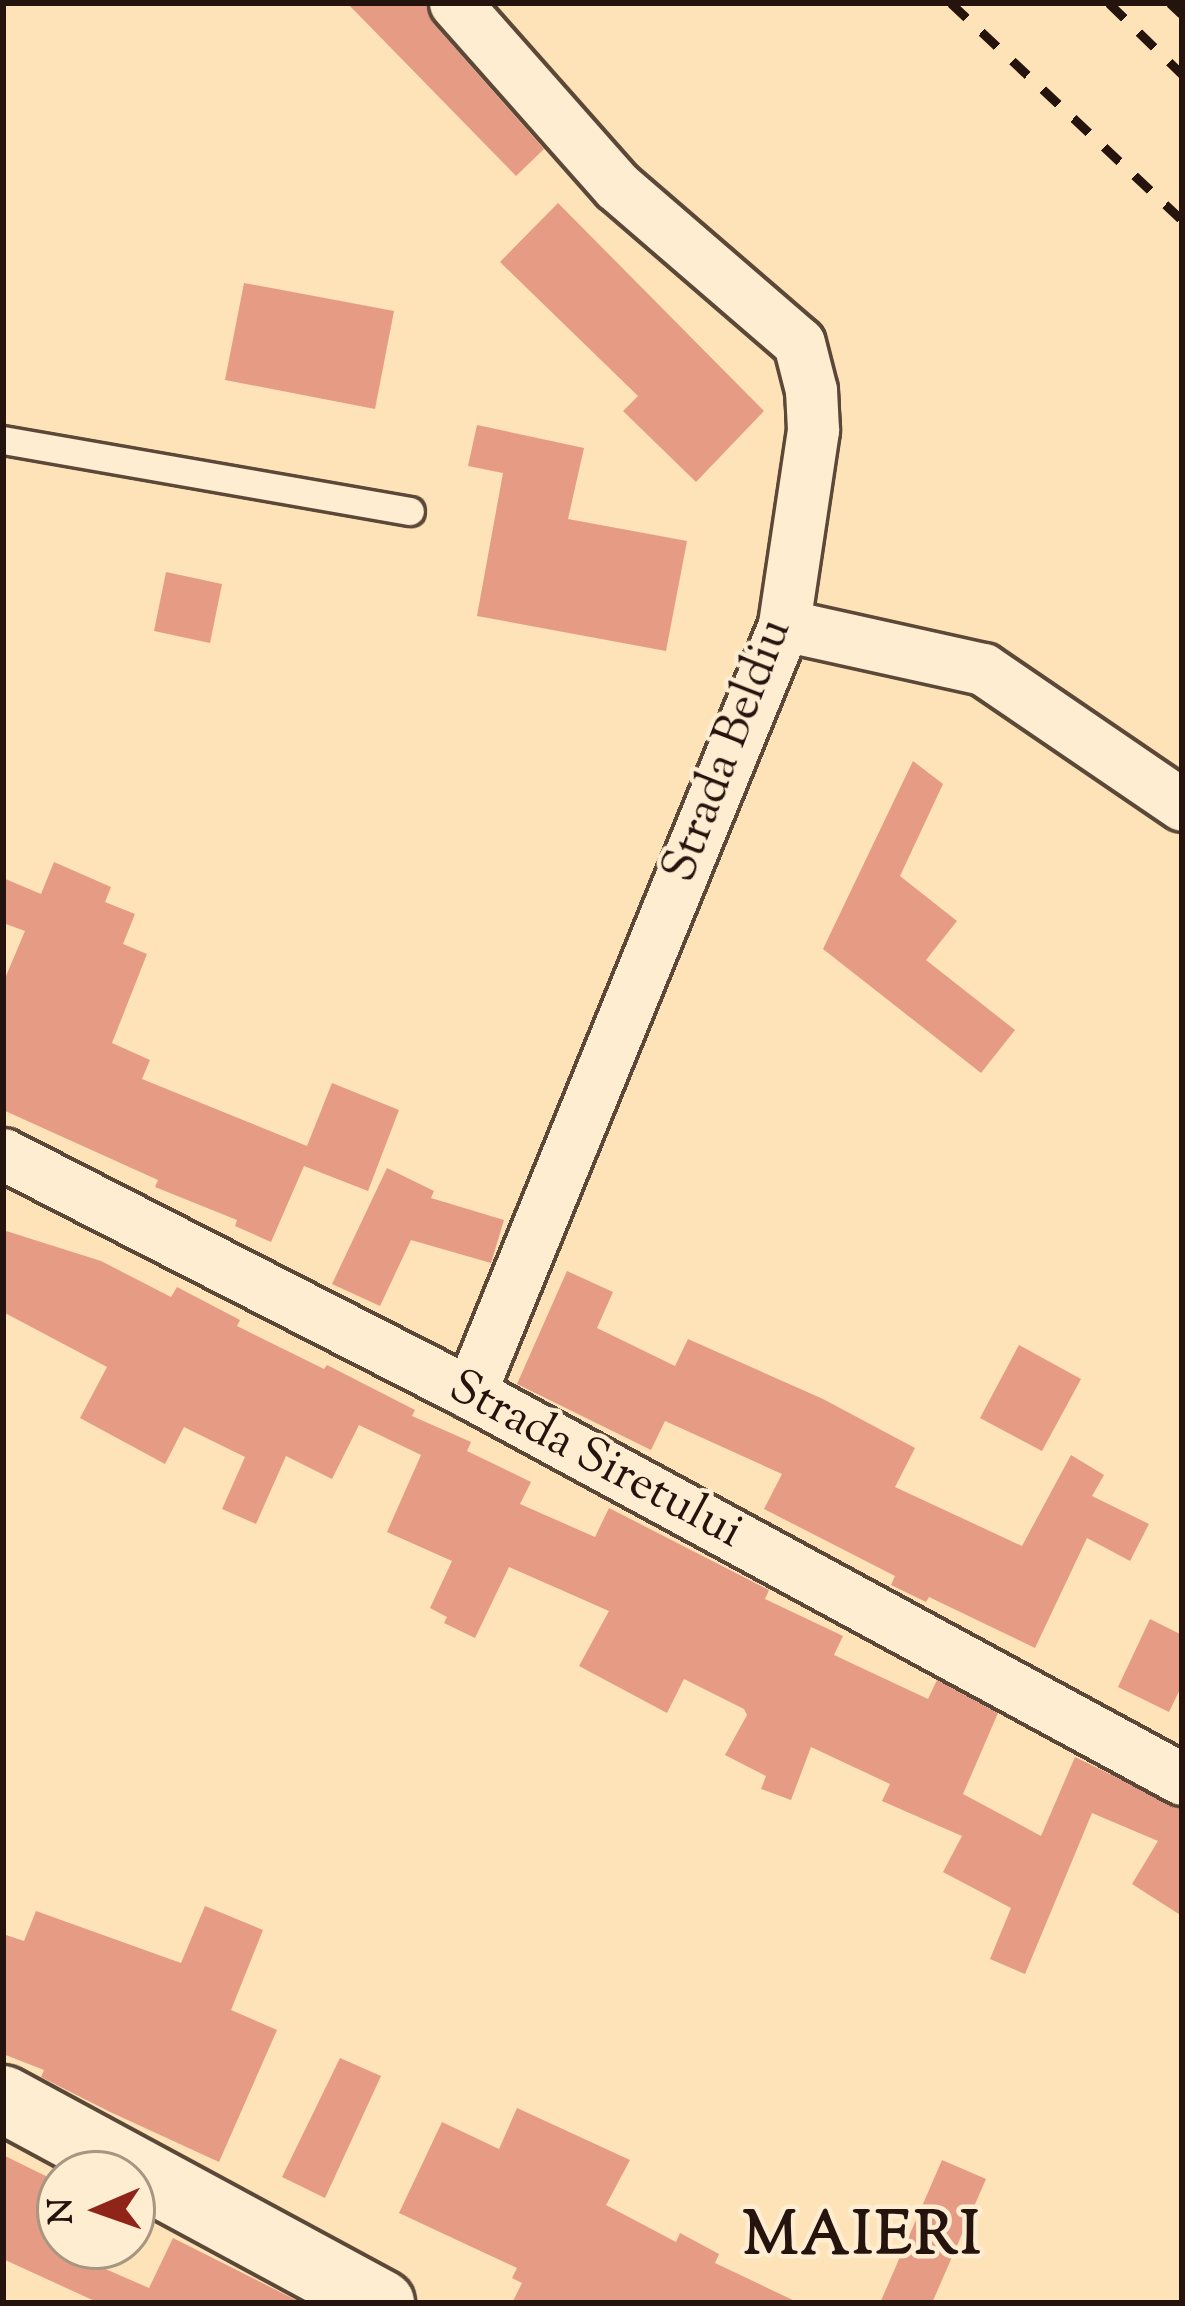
<!DOCTYPE html>
<html>
<head>
<meta charset="utf-8">
<style>
	body { margin:0 }
	#map { position:relative; width:1185px; height:2306px; overflow:hidden; background:#fde3b7; font-family:"Sorts Mill Goudy",serif }
	div>[style] { position:absolute }
	.building>* { inset:0; background:#e69c84 }
	.roads { filter:drop-shadow(3px 0 #5b4838) drop-shadow(-3px 0 #5b4838) drop-shadow(0 3px #5b4838) drop-shadow(0 -3px #5b4838) }
	.lane>* { height:27px; margin:-13.5px; padding:0 13.5px; transform-origin:13.5px; border-radius:13.5px; background:#feedd0 }
	.street>* { height:51px; margin:-25.5px; padding:0 25.5px; transform-origin:25.5px; border-radius:25.5px; background:#feedd0 }
	.secondary>* { height:66px; margin:-33px; padding:0 33px; transform-origin:33px; border-radius:33px; background:#feedd0 }
	.rail>* { height:9px; margin-top:-4.5px; transform-origin:0; background:repeating-linear-gradient(90deg,#25140e 0 21px,transparent 0 42px) }
	span { translate:-50% -50%; white-space:nowrap; text-align:center; line-height:1.15; -webkit-text-stroke:9px #feedd0; paint-order:stroke }
	.street-label { font-size:48px; color:#25140e }
	.district-label { font-size:60px; color:#25140e; font-weight:700; letter-spacing:3px }
	.frame { position:absolute; inset:0; border:6px solid #25140e; pointer-events:none }
	.north { position:absolute; left:36px; top:2150px; width:120px; height:120px; box-sizing:border-box; background:#feedd0; border:3px solid #a79682; border-radius:50%; rotate:268deg; font-size:33px; font-weight:700; line-height:48px; text-align:center; color:#25140e }
	.north::after { content:''; display:block; margin:auto; width:42px; height:54px; background:#8f2418; clip-path:polygon(50% 0,100% 100%,50% 72%,0 100%) }
</style>
</head>
<body>
<div id="map">
	<div class="building">
		<i style="clip-path:polygon(347px 3px,426px 3px,433px 23px,544px 149px,516px 176px)"></i>
		<i style="clip-path:polygon(558px 203px,764px 411px,696px 482px,623px 411px,638px 396px,500px 262px)"></i>
		<i style="clip-path:polygon(244px 283px,394px 311px,375px 409px,225px 380px)"></i>
		<i style="clip-path:polygon(477px 425px,584px 448px,568px 519px,687px 541px,666px 651px,477px 616px,503px 473px,468px 466px)"></i>
		<i style="clip-path:polygon(166px 572px,222px 584px,210px 643px,154px 631px)"></i>
		<i style="clip-path:polygon(913px 761px,943px 784px,900px 876px,957px 921px,926px 960px,1015px 1030px,981px 1073px,823px 949px)"></i>
		<i style="clip-path:polygon(54px 862px,111px 887px,105px 902px,135px 914px,123px 944px,147px 954px,112px 1043px,150px 1060px,142px 1079px,307px 1146px,332px 1083px,399px 1110px,368px 1191px,304px 1166px,271px 1242px,235px 1226px,237px 1220px,155px 1187px,158px 1180px,3px 1110px,3px 983px,25px 931px,3px 923px,3px 878px,41px 894px)"></i>
		<i style="clip-path:polygon(387px 1168px,434px 1191px,431px 1198px,504px 1220px,491px 1263px,411px 1240px,380px 1306px,332px 1284px)"></i>
		<i style="clip-path:polygon(3px 1230px,101px 1261px,171px 1297px,177px 1287px,240px 1320px,237px 1326px,324px 1369px,327px 1365px,415px 1410px,412px 1416px,471px 1442px,467px 1451px,531px 1482px,520px 1504px,595px 1537px,609px 1508px,769px 1590px,765px 1599px,843px 1636px,834px 1655px,928px 1699px,937px 1680px,998px 1713px,963px 1794px,1041px 1836px,1075px 1757px,1182px 1809px,1182px 1916px,1132px 1884px,1158px 1841px,1092px 1813px,1025px 1974px,990px 1959px,1011px 1908px,943px 1872px,962px 1836px,882px 1801px,890px 1784px,811px 1747px,791px 1800px,761px 1789px,766px 1776px,725px 1755px,747px 1715px,744px 1709px,684px 1679px,667px 1713px,579px 1666px,609px 1611px,509px 1567px,475px 1638px,444px 1623px,447px 1617px,430px 1608px,452px 1561px,387px 1532px,421px 1455px,359px 1425px,332px 1479px,286px 1456px,256px 1524px,222px 1509px,245px 1457px,184px 1427px,165px 1464px,80px 1418px,107px 1367px,3px 1312px)"></i>
		<i style="clip-path:polygon(567px 1271px,613px 1292px,597px 1328px,675px 1366px,688px 1339px,823px 1399px,915px 1448px,895px 1487px,1022px 1546px,1071px 1455px,1104px 1475px,1092px 1496px,1149px 1524px,1130px 1561px,1087px 1538px,1035px 1648px,929px 1597px,926px 1602px,891px 1585px,895px 1576px,764px 1509px,782px 1474px,665px 1421px,651px 1450px,517px 1384px)"></i>
		<i style="clip-path:polygon(1019px 1345px,1081px 1379px,1042px 1451px,980px 1418px)"></i>
		<i style="clip-path:polygon(1150px 1619px,1182px 1635px,1182px 1685px,1169px 1712px,1118px 1687px)"></i>
		<i style="clip-path:polygon(205px 1906px,263px 1930px,231px 2010px,277px 2030px,219px 2162px,108px 2111px,41px 2077px,44px 2070px,3px 2054px,3px 1934px,24px 1941px,36px 1911px,181px 1963px)"></i>
		<i style="clip-path:polygon(340px 2058px,381px 2076px,325px 2198px,282px 2177px)"></i>
		<i style="clip-path:polygon(517px 2108px,630px 2160px,606px 2205px,676px 2242px,680px 2233px,719px 2254px,715px 2263px,799px 2303px,512px 2303px,522px 2283px,512px 2278px,517px 2268px,399px 2213px,442px 2122px,499px 2149px)"></i>
		<i style="clip-path:polygon(3px 2155px,60px 2183px,60px 2246px,83px 2246px,78px 2257px,149px 2288px,173px 2238px,302px 2303px,99px 2303px,3px 2259px)"></i>
		<i style="clip-path:polygon(942px 2160px,986px 2179px,932px 2303px,880px 2303px)"></i>
	</div>
	<div class="roads">
		<div class="lane">
			<i style="left:3px;top:440px;width:413px;rotate:9.9deg"></i>
		</div>
		<div class="street">
			<i style="left:455px;top:3px;width:244px;rotate:48.5deg"></i>
			<i style="left:617px;top:186px;width:240px;rotate:40.8deg"></i>
			<i style="left:799px;top:343px;width:49px;rotate:75.7deg"></i>
			<i style="left:811px;top:390px;width:40px;rotate:87.1deg"></i>
			<i style="left:813px;top:430px;width:197px;rotate:98.5deg"></i>
			<i style="left:784px;top:625px;width:830px;rotate:112.24deg"></i>
			<i style="left:784px;top:625px;width:204px;rotate:12.5deg"></i>
			<i style="left:983px;top:669px;width:241px;rotate:34.3deg"></i>
			<i style="left:3px;top:1154px;width:525px;rotate:27.1deg"></i>
			<i style="left:470px;top:1393px;width:810px;rotate:28.46deg"></i>
		</div>
		<div class="secondary">
			<i style="left:3px;top:2099px;width:430px;rotate:28.4deg"></i>
		</div>
	</div>
	<div class="rail">
		<i style="left:951px;top:3px;width:317px;rotate:43.2deg"></i>
		<i style="left:1109px;top:3px;width:102px;rotate:44.2deg"></i>
		<i style="left:1170px;top:3px;width:16px;rotate:43deg"></i>
	</div>
	<div class="street-label">
		<span style="left:729px;top:751px;rotate:-69deg">Strada Beldiu</span>
		<span style="left:595px;top:1461px;rotate:28deg">Strada Siretului</span>
	</div>
	<div class="district-label">
		<span style="left:863px;top:2238px">MAIERI</span>
	</div>
	<div class="frame"></div>
	<div class="north">N</div>
</div>
</body>
</html>
